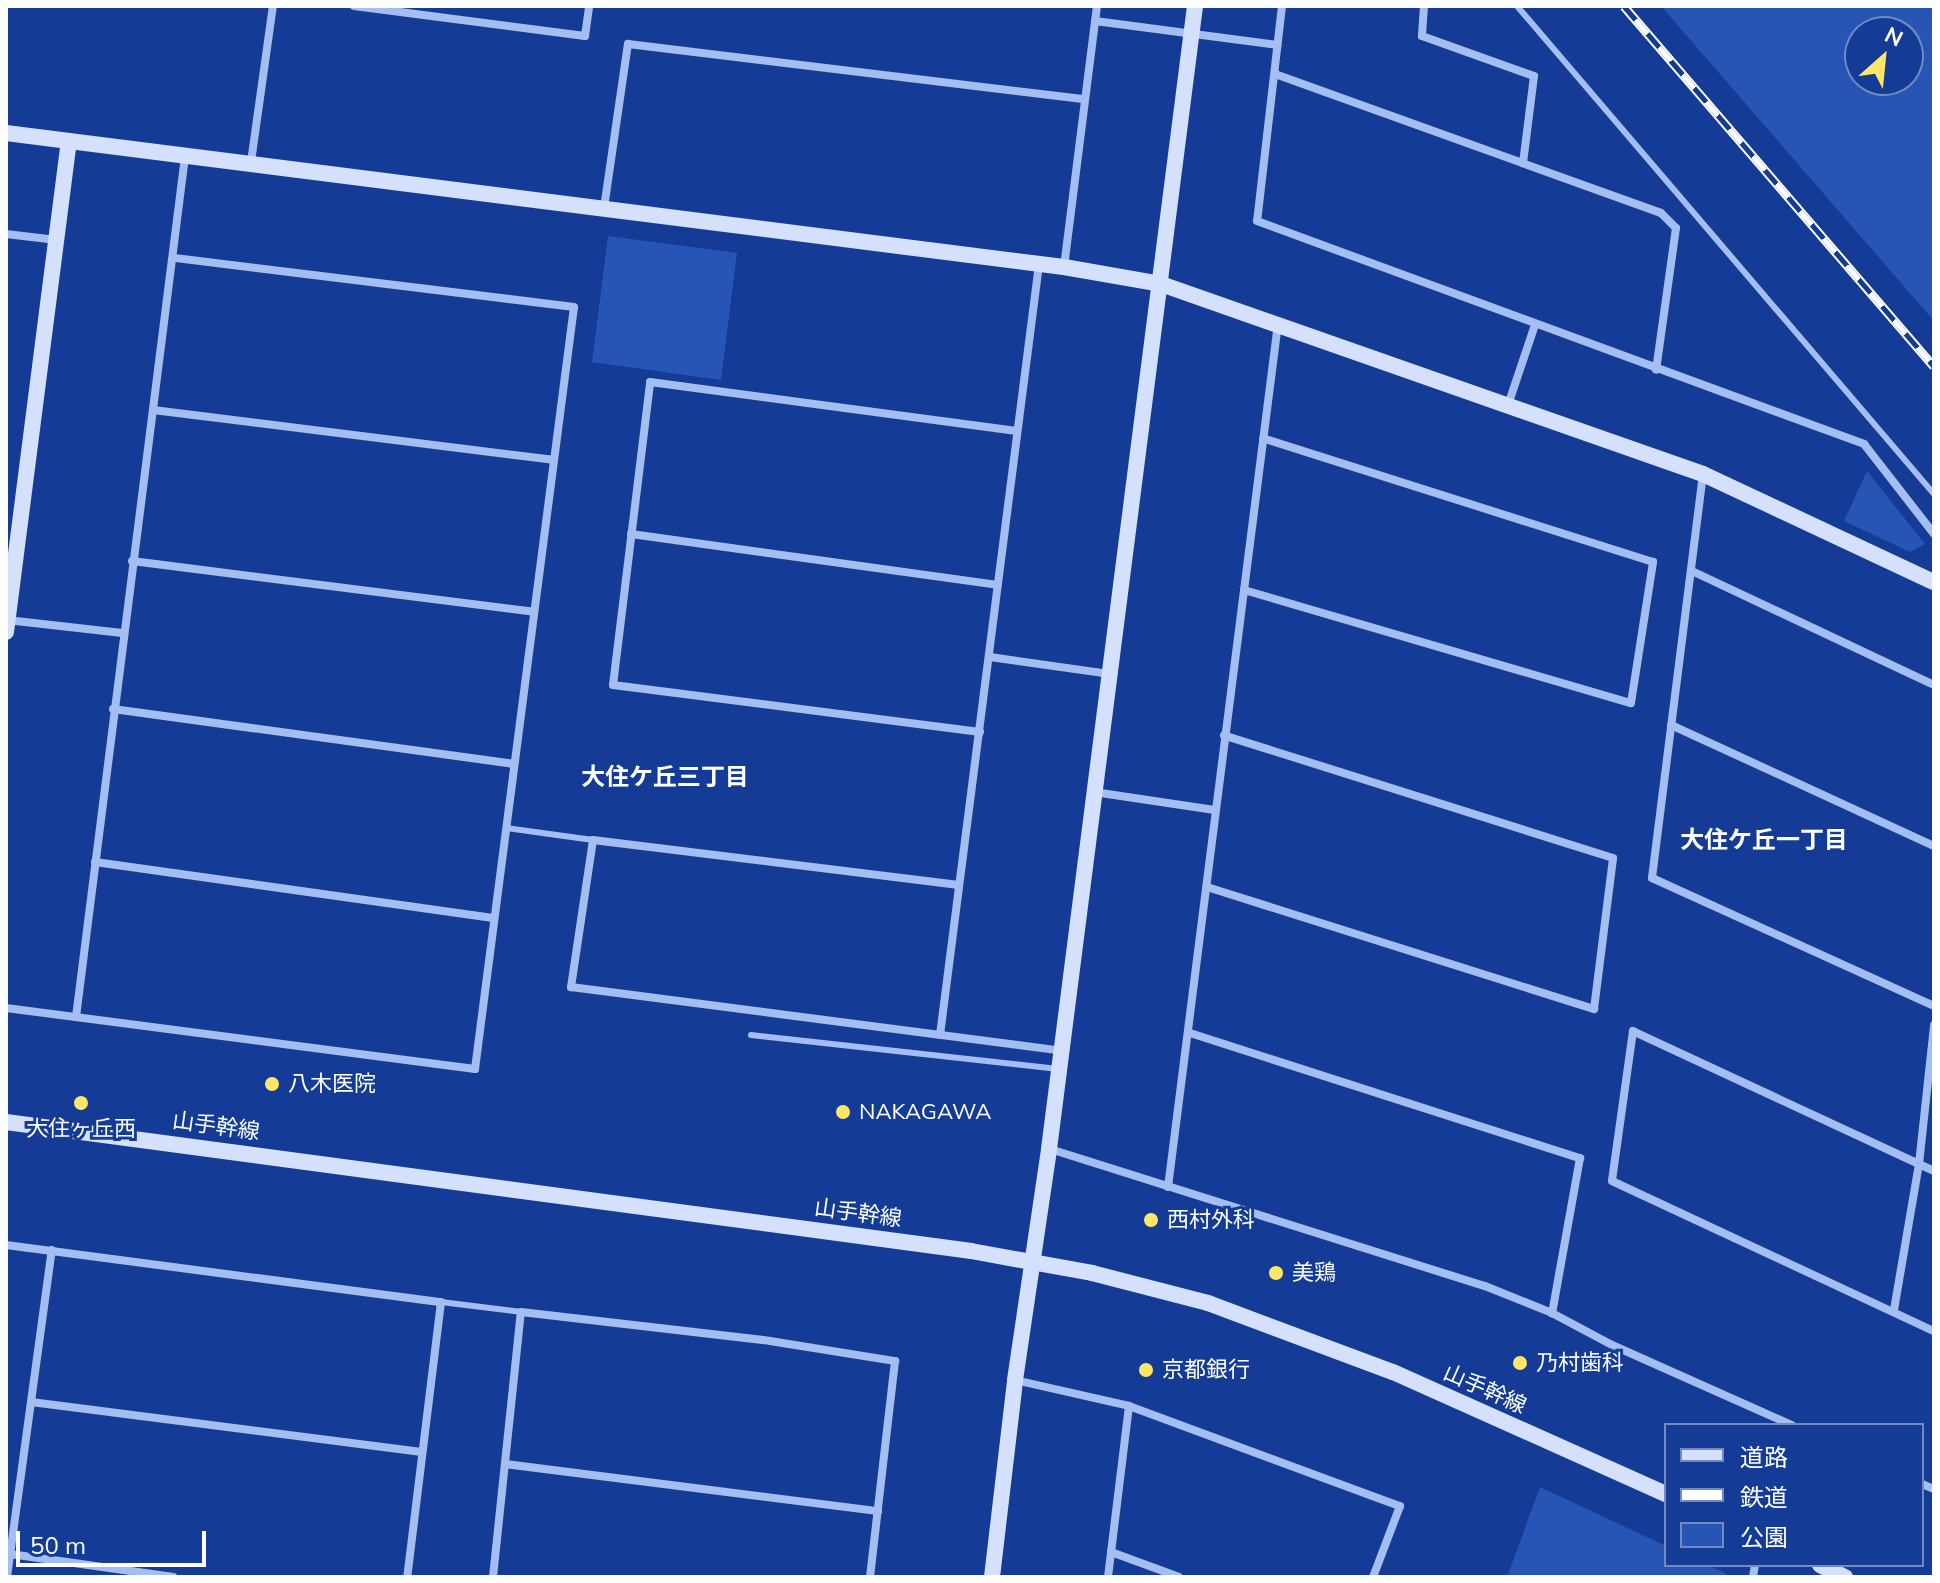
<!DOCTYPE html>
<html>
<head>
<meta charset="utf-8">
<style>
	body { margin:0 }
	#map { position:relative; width:1940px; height:1583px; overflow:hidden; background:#143c96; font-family:Mulish,"Noto Sans JP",sans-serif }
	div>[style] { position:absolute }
	.green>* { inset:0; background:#2755b5 }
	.lane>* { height:6px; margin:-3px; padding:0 3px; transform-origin:3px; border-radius:3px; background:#a5bef2 }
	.street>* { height:8px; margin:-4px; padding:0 4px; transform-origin:4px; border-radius:4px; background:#a5bef2 }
	.secondary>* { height:16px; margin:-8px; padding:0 8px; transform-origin:8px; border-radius:8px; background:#d4e0fc }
	.rail>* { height:9px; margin-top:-4.5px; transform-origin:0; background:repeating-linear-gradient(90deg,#143c96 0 18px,#fff 0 36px); box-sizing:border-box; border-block:2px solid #fff }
	.dots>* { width:22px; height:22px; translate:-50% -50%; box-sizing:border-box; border:4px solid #143c96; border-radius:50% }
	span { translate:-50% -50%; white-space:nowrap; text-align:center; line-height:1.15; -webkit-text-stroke:6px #143c96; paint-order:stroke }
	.poi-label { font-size:22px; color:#fff }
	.left { translate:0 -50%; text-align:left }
	.street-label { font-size:22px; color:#fff }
	.neighbourhood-label { font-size:24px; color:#fff; font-weight:700 }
	.frame { position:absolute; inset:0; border:8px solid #fff; pointer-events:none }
	.legend { position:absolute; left:1664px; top:1423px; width:260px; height:144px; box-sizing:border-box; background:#143c96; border:2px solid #728ac0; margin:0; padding:10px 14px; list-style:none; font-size:24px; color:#fff }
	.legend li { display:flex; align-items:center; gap:16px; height:40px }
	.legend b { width:40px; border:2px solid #728ac0 }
	.north { position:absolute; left:1844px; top:16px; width:80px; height:80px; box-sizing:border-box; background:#143c96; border:2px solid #728ac0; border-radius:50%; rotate:27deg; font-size:22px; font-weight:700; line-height:32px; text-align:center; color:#fff }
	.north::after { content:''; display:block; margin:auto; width:28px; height:36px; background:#ffe666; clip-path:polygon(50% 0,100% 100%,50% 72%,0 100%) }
	.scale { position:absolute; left:16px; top:1531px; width:190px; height:36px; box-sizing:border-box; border:4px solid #fff; border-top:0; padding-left:10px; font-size:24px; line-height:28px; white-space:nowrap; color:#fff; -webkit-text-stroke:6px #143c96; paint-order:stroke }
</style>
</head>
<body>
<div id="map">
	<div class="green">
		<i style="clip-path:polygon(evenodd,1661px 6px,1934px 6px,1934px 321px,1661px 6px,1860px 32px,1908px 32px,1908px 80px,1860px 80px,1860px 32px)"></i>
		<i style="clip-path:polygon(608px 236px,737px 253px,721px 380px,592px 362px)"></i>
		<i style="clip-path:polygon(1867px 471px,1925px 544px,1910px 552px,1844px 521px)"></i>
		<i style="clip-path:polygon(1540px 1487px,1666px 1546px,1666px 1565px,1708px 1565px,1725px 1573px,1726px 1577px,1507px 1577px)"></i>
	</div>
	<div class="lane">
		<i style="left:1517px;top:6px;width:642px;rotate:49.49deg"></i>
		<i style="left:506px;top:828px;width:88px;rotate:7.9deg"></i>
		<i style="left:751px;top:1035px;width:309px;rotate:6.3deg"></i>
		<i style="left:441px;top:1302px;width:81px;rotate:7.1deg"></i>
	</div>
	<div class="street">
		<i style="left:354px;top:6px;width:233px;rotate:7.4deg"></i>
		<i style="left:585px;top:36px;width:30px;rotate:-82deg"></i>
		<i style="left:1282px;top:6px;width:216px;rotate:96.6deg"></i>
		<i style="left:1257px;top:221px;width:647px;rotate:20.17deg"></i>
		<i style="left:1864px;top:444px;width:114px;rotate:52.1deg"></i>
		<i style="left:1424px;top:6px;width:30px;rotate:94deg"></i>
		<i style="left:1422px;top:36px;width:119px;rotate:19.7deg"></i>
		<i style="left:1534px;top:76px;width:88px;rotate:97.2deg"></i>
		<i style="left:1095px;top:21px;width:184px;rotate:7.5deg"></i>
		<i style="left:1275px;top:74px;width:410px;rotate:19.8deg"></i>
		<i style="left:1661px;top:213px;width:21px;rotate:45deg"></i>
		<i style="left:1676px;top:228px;width:143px;rotate:98deg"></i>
		<i style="left:251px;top:162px;width:158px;rotate:-82deg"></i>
		<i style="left:604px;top:208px;width:166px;rotate:-81.7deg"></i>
		<i style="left:628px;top:44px;width:458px;rotate:6.9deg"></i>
		<i style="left:6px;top:234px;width:51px;rotate:6.7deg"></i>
		<i style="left:1064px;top:267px;width:263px;rotate:-82.8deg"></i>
		<i style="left:1508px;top:405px;width:84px;rotate:-71.4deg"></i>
		<i style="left:153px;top:410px;width:403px;rotate:7.1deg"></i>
		<i style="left:1703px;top:474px;width:407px;rotate:97.2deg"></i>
		<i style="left:1652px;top:878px;width:310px;rotate:24.4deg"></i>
		<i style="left:631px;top:534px;width:370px;rotate:7.9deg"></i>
		<i style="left:132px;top:561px;width:405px;rotate:7.2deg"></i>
		<i style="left:1694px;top:572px;width:265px;rotate:25.2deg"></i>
		<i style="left:1244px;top:590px;width:403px;rotate:16.3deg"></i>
		<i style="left:1631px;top:703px;width:143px;rotate:-81.1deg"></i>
		<i style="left:1653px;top:562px;width:409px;rotate:-162.4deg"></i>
		<i style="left:7px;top:620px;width:116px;rotate:6.4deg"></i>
		<i style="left:990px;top:657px;width:120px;rotate:8.1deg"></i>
		<i style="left:113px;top:709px;width:405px;rotate:7.8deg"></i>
		<i style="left:1671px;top:725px;width:289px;rotate:24.7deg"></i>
		<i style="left:980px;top:732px;width:370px;rotate:-172.7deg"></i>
		<i style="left:613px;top:685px;width:305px;rotate:-83deg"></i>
		<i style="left:650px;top:382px;width:370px;rotate:7.6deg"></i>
		<i style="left:1094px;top:792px;width:122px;rotate:8.5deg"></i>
		<i style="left:95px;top:862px;width:402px;rotate:8deg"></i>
		<i style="left:959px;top:885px;width:369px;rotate:-173deg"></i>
		<i style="left:593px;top:840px;width:149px;rotate:98.5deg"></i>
		<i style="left:571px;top:987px;width:494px;rotate:7.4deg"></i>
		<i style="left:1207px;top:887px;width:406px;rotate:17.5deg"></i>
		<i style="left:1594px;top:1009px;width:152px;rotate:-82.8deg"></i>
		<i style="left:1613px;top:858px;width:408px;rotate:-162.5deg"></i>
		<i style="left:6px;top:1008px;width:473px;rotate:7.4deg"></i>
		<i style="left:475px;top:1069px;width:768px;rotate:-82.6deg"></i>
		<i style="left:574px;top:307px;width:403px;rotate:-173deg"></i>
		<i style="left:76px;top:1017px;width:868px;rotate:-82.78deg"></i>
		<i style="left:1190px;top:1033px;width:410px;rotate:17.8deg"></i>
		<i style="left:1580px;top:1158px;width:158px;rotate:100.2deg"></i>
		<i style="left:940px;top:1035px;width:777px;rotate:-82.68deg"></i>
		<i style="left:1050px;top:1149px;width:456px;rotate:17.5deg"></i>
		<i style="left:1485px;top:1286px;width:72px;rotate:21.9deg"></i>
		<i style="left:1552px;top:1313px;width:68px;rotate:28.1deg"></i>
		<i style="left:1612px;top:1345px;width:197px;rotate:24deg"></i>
		<i style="left:1934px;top:1171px;width:332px;rotate:-155.1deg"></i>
		<i style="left:1633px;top:1031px;width:151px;rotate:98deg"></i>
		<i style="left:1612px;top:1181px;width:355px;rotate:25deg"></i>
		<i style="left:1168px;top:1187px;width:870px;rotate:-82.74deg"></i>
		<i style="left:6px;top:1245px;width:439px;rotate:7.5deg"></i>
		<i style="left:441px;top:1302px;width:277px;rotate:97deg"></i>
		<i style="left:1894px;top:1310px;width:148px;rotate:-80.3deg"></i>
		<i style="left:1919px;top:1164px;width:140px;rotate:-83.8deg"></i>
		<i style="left:1015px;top:1380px;width:117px;rotate:12.8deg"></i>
		<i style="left:1129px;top:1406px;width:289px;rotate:20.3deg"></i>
		<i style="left:1400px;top:1506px;width:76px;rotate:110.8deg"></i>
		<i style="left:31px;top:1402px;width:394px;rotate:7.3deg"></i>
		<i style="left:505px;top:1464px;width:376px;rotate:7.2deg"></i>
		<i style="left:1922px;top:1484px;width:13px;rotate:23deg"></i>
		<i style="left:1111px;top:1552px;width:72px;rotate:20.2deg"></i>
		<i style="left:10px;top:1554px;width:165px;rotate:8deg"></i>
		<i style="left:7px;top:1577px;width:330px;rotate:-82.2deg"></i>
		<i style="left:493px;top:1577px;width:266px;rotate:-84deg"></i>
		<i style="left:521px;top:1312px;width:251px;rotate:6.6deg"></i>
		<i style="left:770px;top:1341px;width:127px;rotate:9.1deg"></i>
		<i style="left:895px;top:1361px;width:217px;rotate:96.6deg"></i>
		<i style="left:1108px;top:1577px;width:172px;rotate:-83deg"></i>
		<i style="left:1753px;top:1577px;width:12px;rotate:-81deg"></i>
	</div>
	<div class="secondary">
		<i style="left:6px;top:133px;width:1066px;rotate:7.22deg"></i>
		<i style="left:1064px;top:267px;width:98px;rotate:9.9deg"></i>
		<i style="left:1161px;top:284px;width:574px;rotate:19.32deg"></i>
		<i style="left:1703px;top:474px;width:255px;rotate:25.1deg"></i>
		<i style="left:6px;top:632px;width:495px;rotate:-82.7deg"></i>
		<i style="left:6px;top:1122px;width:974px;rotate:7.61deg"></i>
		<i style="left:971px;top:1251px;width:123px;rotate:10.3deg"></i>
		<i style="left:1092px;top:1273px;width:120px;rotate:14.5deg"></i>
		<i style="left:1208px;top:1303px;width:197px;rotate:20.5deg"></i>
		<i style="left:1393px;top:1372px;width:299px;rotate:24.1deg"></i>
		<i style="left:1820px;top:1565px;width:28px;rotate:26deg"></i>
		<i style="left:992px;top:1577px;width:198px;rotate:-83.3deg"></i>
		<i style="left:1015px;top:1380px;width:233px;rotate:-81.6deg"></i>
		<i style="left:1049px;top:1149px;width:1152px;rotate:-82.72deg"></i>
	</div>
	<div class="rail">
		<i style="left:1624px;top:6px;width:475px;rotate:49.3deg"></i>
	</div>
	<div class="dots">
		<i style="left:272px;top:1084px;background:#ffe666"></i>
		<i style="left:81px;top:1103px;background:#ffe666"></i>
		<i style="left:843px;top:1112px;background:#ffe666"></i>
		<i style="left:1151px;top:1220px;background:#ffe666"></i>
		<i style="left:1276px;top:1273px;background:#ffe666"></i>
		<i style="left:1520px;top:1363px;background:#ffe666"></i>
		<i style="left:1146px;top:1370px;background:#ffe666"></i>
	</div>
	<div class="poi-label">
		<span class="left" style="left:288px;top:1084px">八木医院</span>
		<span class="left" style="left:859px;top:1112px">NAKAGAWA</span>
		<span style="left:81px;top:1129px">大住ヶ丘西</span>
		<span class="left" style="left:1167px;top:1220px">西村外科</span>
		<span class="left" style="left:1292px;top:1273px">美鶏</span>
		<span class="left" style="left:1536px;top:1363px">乃村歯科</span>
		<span class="left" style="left:1162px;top:1370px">京都銀行</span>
	</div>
	<div class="street-label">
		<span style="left:216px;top:1126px;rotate:8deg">山手幹線</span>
		<span style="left:858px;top:1213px;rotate:8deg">山手幹線</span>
		<span style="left:1485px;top:1389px;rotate:24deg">山手幹線</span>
	</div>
	<div class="neighbourhood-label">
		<span style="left:665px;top:777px">大住ケ丘三丁目</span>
		<span style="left:1764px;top:840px">大住ケ丘一丁目</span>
	</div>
	<div class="frame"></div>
	<ul class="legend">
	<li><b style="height:10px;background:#d4e0fc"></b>道路</li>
	<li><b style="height:10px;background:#fff"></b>鉄道</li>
	<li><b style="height:22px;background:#2755b5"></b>公園</li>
	</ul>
	<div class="north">N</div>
	<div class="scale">50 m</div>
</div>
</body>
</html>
